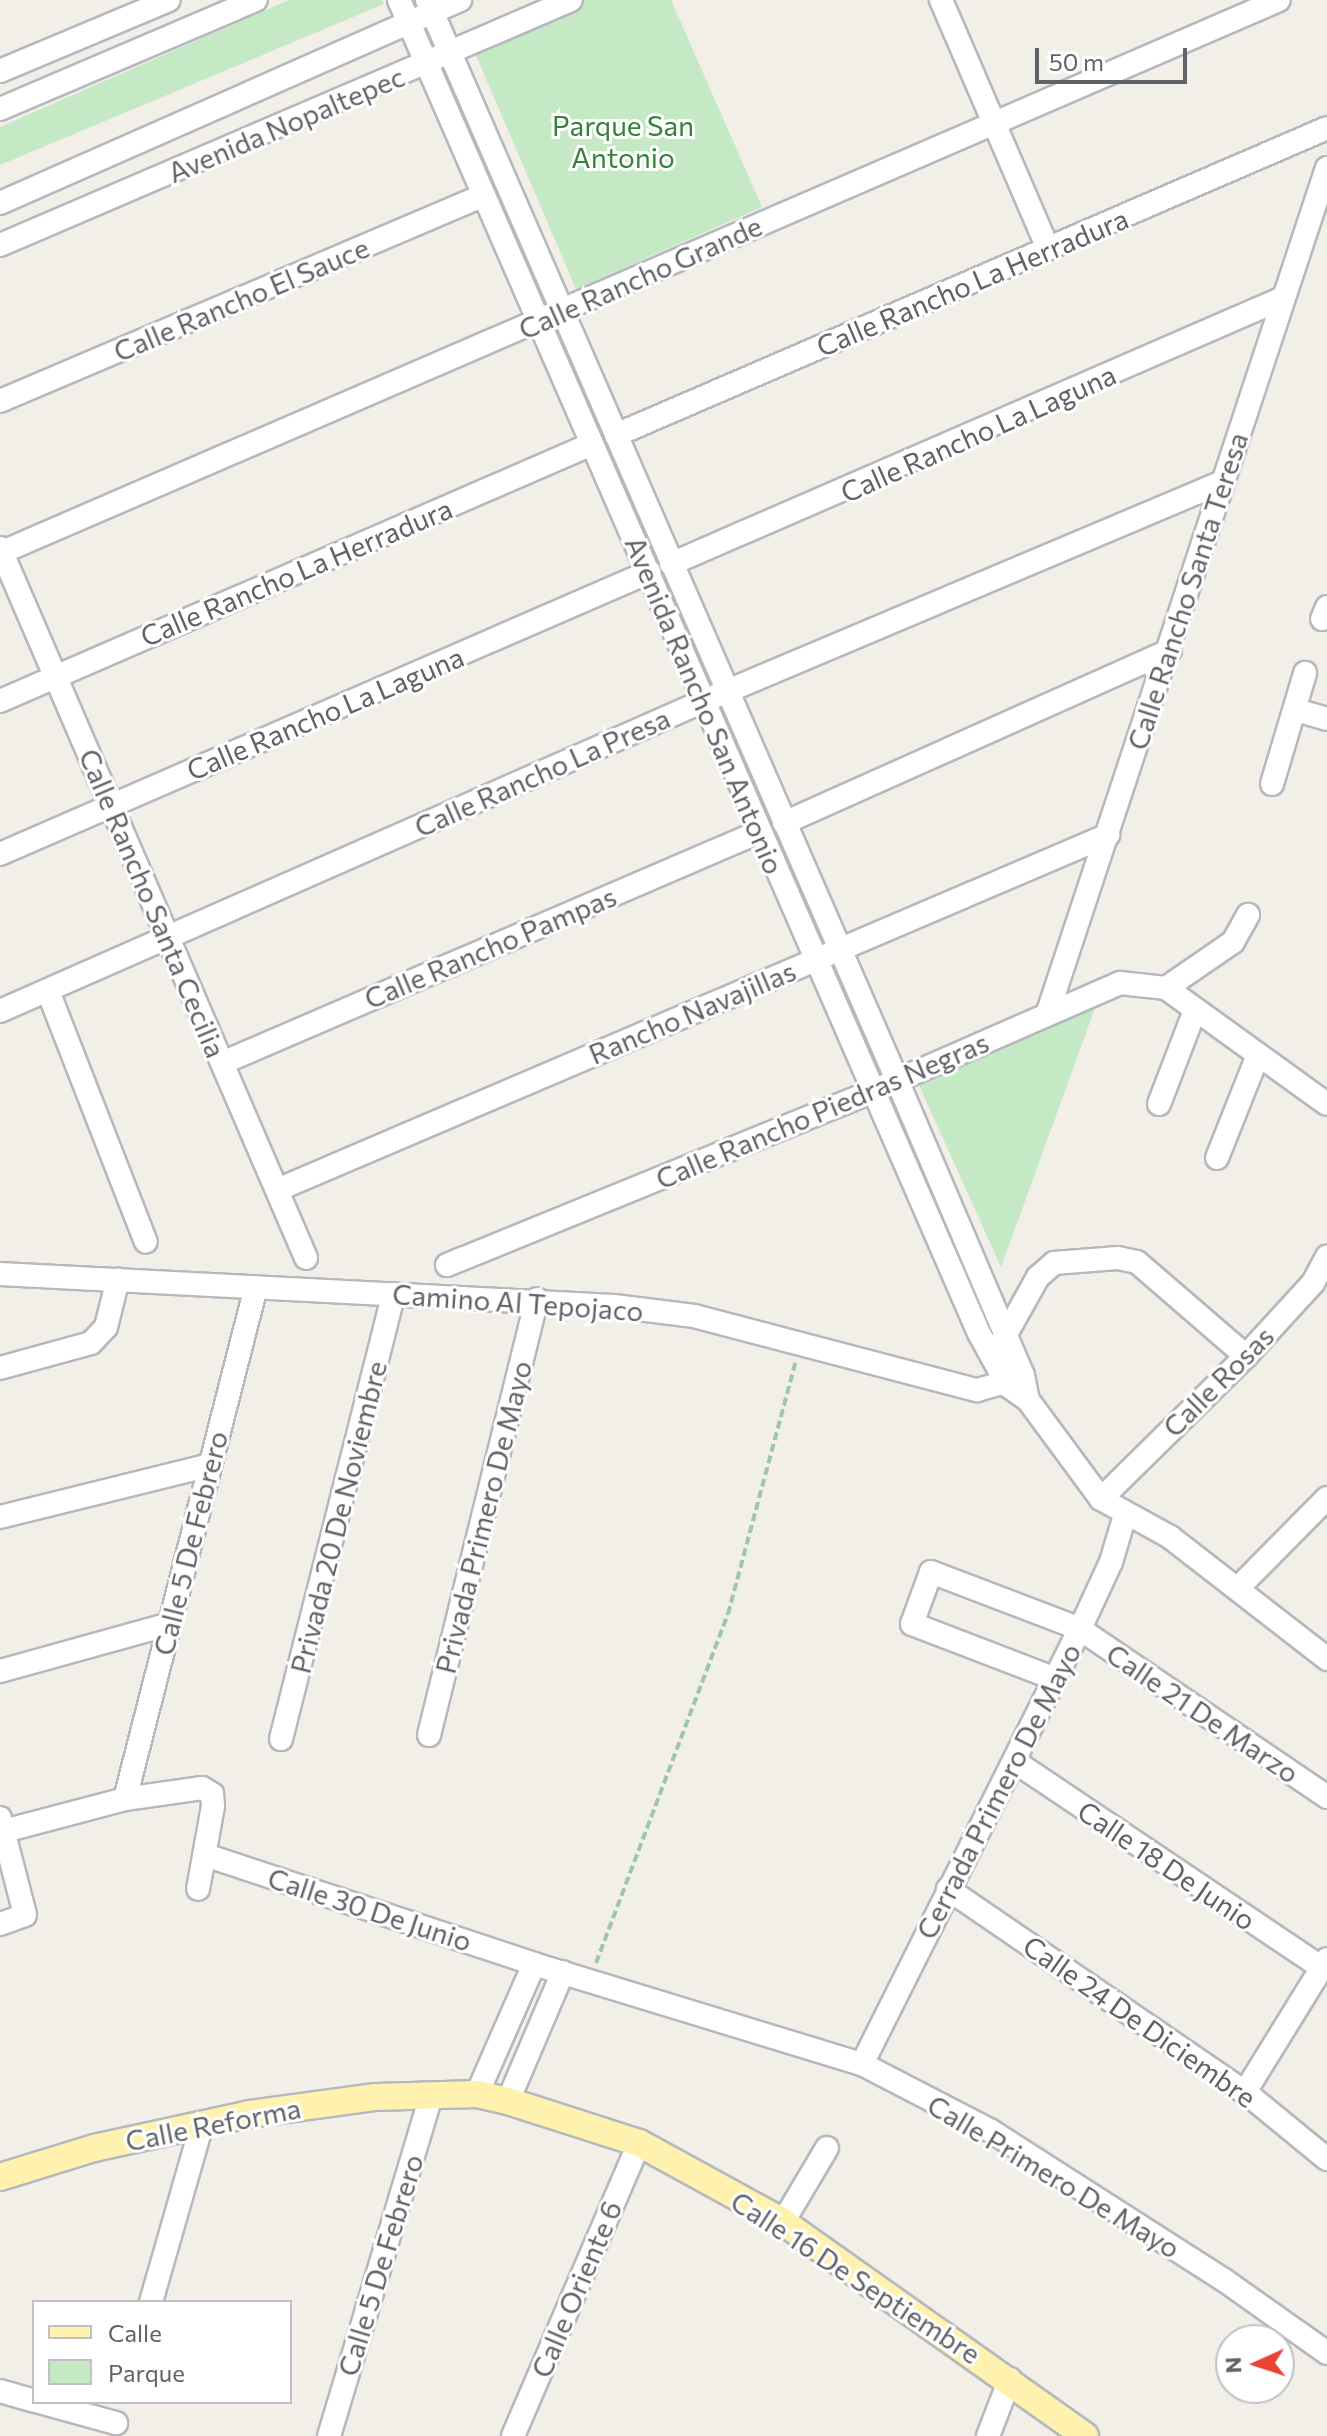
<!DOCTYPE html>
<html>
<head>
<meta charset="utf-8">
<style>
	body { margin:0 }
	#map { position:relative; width:1327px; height:2436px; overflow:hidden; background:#f1efe8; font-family:Commissioner,sans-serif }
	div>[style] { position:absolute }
	.green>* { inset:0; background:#c5e8c5 }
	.path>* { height:4px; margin-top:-2px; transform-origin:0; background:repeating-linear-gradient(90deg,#9cc7a9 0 8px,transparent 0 12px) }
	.roads { filter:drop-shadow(2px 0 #b5b8bc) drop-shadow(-2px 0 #b5b8bc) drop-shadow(0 2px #b5b8bc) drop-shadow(0 -2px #b5b8bc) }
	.minor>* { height:22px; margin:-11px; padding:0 11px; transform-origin:11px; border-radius:11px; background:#fff }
	.major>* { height:26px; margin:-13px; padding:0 13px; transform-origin:13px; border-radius:13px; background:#fff2af }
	span { translate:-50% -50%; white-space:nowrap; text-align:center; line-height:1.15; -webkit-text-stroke:6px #fff; paint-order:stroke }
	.street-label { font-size:28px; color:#5f6368 }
	.park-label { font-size:28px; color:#348238 }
	.legend { position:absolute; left:32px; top:2300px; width:260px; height:104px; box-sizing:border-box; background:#fff; border:2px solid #bfc1c3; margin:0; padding:10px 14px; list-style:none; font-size:24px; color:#5f6368 }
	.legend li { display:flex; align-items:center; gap:16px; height:40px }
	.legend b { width:40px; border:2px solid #bfc1c3 }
	.north { position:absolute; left:1215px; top:2324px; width:80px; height:80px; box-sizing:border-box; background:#fff; border:2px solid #bfc1c3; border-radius:50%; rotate:267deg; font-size:22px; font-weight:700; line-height:32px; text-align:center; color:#5f6368 }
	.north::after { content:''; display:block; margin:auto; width:28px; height:36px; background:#ea4335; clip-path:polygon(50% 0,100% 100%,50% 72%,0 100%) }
	.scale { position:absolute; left:1035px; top:48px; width:152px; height:36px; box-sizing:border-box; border:4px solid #5f6368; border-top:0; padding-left:10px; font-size:24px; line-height:28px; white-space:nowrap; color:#5f6368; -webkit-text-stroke:6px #fff; paint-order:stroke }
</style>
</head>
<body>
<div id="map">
	<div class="green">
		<i style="clip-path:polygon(289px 0,382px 0,384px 4px,0 165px,0 127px)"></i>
		<i style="clip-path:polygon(581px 0,671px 0,762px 207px,576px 289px,472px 46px)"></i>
		<i style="clip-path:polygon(1095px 1008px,1001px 1267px,918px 1083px)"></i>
	</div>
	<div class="path">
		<i style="left:596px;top:1963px;width:373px;rotate:-69.3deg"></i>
		<i style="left:728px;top:1614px;width:262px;rotate:-75deg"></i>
	</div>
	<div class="roads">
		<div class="minor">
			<i style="left:399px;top:0;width:1454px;rotate:66.49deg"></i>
			<i style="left:979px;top:1333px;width:60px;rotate:61.3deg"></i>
			<i style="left:1008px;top:1386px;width:24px;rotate:35deg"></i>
			<i style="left:1028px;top:1400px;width:123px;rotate:53.6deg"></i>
			<i style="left:1101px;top:1499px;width:79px;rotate:28.8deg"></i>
			<i style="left:1170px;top:1537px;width:199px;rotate:37.8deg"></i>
			<i style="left:427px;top:0;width:1178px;rotate:66.48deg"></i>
			<i style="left:897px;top:1080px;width:321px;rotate:66.9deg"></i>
			<i style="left:1023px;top:1375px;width:25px;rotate:79deg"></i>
			<i style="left:941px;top:0;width:271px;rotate:66.7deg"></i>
			<i style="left:0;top:71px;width:183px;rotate:-22.8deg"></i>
			<i style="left:0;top:109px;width:278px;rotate:-23.1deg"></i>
			<i style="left:0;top:203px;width:503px;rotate:-23.81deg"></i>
			<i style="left:0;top:245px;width:621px;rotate:-23.22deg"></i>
			<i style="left:0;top:401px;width:524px;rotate:-23.04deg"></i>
			<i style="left:616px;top:435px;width:774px;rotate:-23.35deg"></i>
			<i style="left:0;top:548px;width:773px;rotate:66.68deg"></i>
			<i style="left:0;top:553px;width:1393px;rotate:-23.38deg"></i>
			<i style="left:671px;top:564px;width:667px;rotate:-23.49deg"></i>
			<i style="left:1322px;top:619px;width:13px;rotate:-67deg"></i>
			<i style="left:0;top:701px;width:645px;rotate:-23.47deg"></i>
			<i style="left:1296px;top:710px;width:32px;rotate:16deg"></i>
			<i style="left:1272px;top:784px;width:116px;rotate:-73.4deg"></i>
			<i style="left:784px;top:823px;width:423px;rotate:-24.1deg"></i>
			<i style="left:0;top:854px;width:708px;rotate:-23.49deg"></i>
			<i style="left:1166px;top:988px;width:81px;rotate:-34.5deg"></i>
			<i style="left:1233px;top:942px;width:31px;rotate:-61deg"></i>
			<i style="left:48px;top:991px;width:269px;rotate:68.7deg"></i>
			<i style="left:0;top:1011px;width:769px;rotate:-23.77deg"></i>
			<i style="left:704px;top:701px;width:560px;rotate:-22.9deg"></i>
			<i style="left:1047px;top:1015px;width:892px;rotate:-71.71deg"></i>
			<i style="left:222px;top:1063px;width:585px;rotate:-23.28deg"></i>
			<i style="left:1159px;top:1104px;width:101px;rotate:-69deg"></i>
			<i style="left:1217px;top:1158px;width:111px;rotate:-68.3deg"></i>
			<i style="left:277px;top:1190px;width:904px;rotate:-23.13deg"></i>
			<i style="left:447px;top:1265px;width:460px;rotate:-22.2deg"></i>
			<i style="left:873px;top:1091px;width:270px;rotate:-23.6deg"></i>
			<i style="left:1120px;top:983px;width:46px;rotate:6.2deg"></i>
			<i style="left:1166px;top:988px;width:198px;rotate:35.8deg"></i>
			<i style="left:0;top:1274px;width:615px;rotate:2.98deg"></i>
			<i style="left:614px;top:1306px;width:81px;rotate:7.1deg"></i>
			<i style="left:694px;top:1316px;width:293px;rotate:14.7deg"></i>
			<i style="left:977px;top:1390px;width:41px;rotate:-15.4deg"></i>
			<i style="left:1000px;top:1345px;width:78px;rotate:-60.8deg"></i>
			<i style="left:1038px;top:1277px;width:21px;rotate:-41deg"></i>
			<i style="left:1054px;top:1263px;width:64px;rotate:-4.5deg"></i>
			<i style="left:1118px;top:1258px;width:19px;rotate:12deg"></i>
			<i style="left:1137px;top:1262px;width:144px;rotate:40.8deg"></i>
			<i style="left:0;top:1368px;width:94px;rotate:-15.4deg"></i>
			<i style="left:91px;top:1343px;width:22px;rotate:-47deg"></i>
			<i style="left:106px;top:1327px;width:49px;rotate:-76deg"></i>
			<i style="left:1101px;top:1499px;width:204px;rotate:-44.6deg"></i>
			<i style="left:1246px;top:1356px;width:99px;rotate:-47.5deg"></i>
			<i style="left:1313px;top:1283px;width:30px;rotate:-62deg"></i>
			<i style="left:0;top:1517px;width:216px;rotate:-13.9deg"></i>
			<i style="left:1239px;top:1587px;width:125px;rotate:-45.3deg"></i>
			<i style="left:0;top:1671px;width:175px;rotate:-15.5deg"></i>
			<i style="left:1053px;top:1678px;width:151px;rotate:-159deg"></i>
			<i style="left:912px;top:1624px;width:55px;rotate:-69.9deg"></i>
			<i style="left:931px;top:1572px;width:160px;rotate:20.9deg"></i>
			<i style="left:1080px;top:1629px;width:299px;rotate:34.2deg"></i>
			<i style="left:429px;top:1735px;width:449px;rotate:-76.1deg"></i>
			<i style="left:281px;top:1739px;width:459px;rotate:-75.8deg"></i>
			<i style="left:1014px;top:1761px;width:371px;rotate:33.9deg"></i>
			<i style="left:125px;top:1799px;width:528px;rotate:-75.65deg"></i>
			<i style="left:0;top:1818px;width:100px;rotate:75.5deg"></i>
			<i style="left:25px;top:1915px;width:27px;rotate:160deg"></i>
			<i style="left:4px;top:1831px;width:125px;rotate:-14.8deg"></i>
			<i style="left:125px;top:1799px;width:78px;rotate:-8.1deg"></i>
			<i style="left:202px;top:1788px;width:12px;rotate:31deg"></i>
			<i style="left:212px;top:1794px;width:12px;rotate:85deg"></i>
			<i style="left:213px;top:1806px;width:84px;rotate:100.2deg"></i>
			<i style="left:205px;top:1855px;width:347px;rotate:18.3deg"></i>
			<i style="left:534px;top:1964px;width:343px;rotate:17deg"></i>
			<i style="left:862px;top:2064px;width:145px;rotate:27.4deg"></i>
			<i style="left:991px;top:2131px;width:277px;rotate:32.6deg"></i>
			<i style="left:1224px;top:2280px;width:126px;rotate:35.3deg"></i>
			<i style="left:948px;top:1889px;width:360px;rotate:34.4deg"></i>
			<i style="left:1245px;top:2092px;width:106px;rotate:39.3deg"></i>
			<i style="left:862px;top:2064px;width:487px;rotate:-63.4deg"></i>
			<i style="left:1080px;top:1629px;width:74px;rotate:-65.2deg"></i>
			<i style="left:1111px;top:1562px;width:49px;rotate:-73.4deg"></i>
			<i style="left:1245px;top:2092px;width:156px;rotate:-58.3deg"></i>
			<i style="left:477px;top:2094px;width:142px;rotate:-66.3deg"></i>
			<i style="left:508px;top:2101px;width:140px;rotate:-66.9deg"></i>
			<i style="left:783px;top:2222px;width:86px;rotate:-59.3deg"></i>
			<i style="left:151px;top:2302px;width:185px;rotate:-74deg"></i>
			<i style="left:0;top:2391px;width:35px;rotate:16deg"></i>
			<i style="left:39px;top:2402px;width:80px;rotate:15.3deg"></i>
			<i style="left:329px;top:2436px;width:356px;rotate:-73.3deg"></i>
			<i style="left:513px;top:2436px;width:319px;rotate:-66.7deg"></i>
			<i style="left:988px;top:2436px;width:61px;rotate:-68.9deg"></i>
		</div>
		<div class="major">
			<i style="left:0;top:2177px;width:98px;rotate:-17.1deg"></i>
			<i style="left:94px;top:2148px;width:160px;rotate:-12.3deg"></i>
			<i style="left:250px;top:2114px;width:127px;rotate:-7.7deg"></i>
			<i style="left:376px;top:2097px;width:101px;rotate:-1.7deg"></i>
			<i style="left:477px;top:2094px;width:32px;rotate:13deg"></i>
			<i style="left:508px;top:2101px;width:138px;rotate:17.8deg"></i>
			<i style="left:639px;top:2143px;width:164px;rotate:28.7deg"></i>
			<i style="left:783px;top:2222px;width:370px;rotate:35.3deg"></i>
		</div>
	</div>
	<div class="street-label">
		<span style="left:286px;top:124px;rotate:-23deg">Avenida Nopaltepec</span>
		<span style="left:640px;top:277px;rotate:-24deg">Calle Rancho Grande</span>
		<span style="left:972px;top:282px;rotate:-23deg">Calle Rancho La Herradura</span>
		<span style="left:241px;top:299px;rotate:-23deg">Calle Rancho El Sauce</span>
		<span style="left:978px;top:433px;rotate:-24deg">Calle Rancho La Laguna</span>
		<span style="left:296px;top:572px;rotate:-23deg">Calle Rancho La Herradura</span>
		<span style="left:1187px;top:591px;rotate:-72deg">Calle Rancho Santa Teresa</span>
		<span style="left:705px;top:705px;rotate:67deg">Avenida Rancho San Antonio</span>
		<span style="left:325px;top:713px;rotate:-23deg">Calle Rancho La Laguna</span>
		<span style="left:542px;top:772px;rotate:-24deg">Calle Rancho La Presa</span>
		<span style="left:153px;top:903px;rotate:67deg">Calle Rancho Santa Cecilia</span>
		<span style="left:490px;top:947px;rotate:-23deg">Calle Rancho Pampas</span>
		<span style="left:692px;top:1012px;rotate:-23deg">Rancho Navajillas</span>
		<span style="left:822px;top:1110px;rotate:-23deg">Calle Rancho Piedras Negras</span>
		<span style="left:518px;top:1302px;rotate:4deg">Camino Al Tepojaco</span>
		<span style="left:1218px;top:1381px;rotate:-45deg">Calle Rosas</span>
		<span style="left:338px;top:1517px;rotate:-76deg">Privada 20 De Noviembre</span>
		<span style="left:483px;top:1517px;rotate:-76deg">Privada Primero De Mayo</span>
		<span style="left:190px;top:1543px;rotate:-76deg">Calle 5 De Febrero</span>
		<span style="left:1203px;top:1713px;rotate:34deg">Calle 21 De Marzo</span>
		<span style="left:998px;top:1791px;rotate:-63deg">Cerrada Primero De Mayo</span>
		<span style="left:1167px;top:1865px;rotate:34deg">Calle 18 De Junio</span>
		<span style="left:370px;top:1909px;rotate:18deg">Calle 30 De Junio</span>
		<span style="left:1140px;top:2021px;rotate:35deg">Calle 24 De Diciembre</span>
		<span style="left:213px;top:2124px;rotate:-11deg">Calle Reforma</span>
		<span style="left:1054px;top:2176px;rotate:31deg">Calle Primero De Mayo</span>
		<span style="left:380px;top:2265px;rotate:-73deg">Calle 5 De Febrero</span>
		<span style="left:856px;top:2277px;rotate:33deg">Calle 16 De Septiembre</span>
		<span style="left:576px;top:2289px;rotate:-67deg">Calle Oriente 6</span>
	</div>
	<div class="park-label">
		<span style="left:623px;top:141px">Parque San<br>Antonio</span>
	</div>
	<ul class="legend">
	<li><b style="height:10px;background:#fff2af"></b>Calle</li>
	<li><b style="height:22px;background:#c5e8c5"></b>Parque</li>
	</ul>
	<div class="north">N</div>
	<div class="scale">50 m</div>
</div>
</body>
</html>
